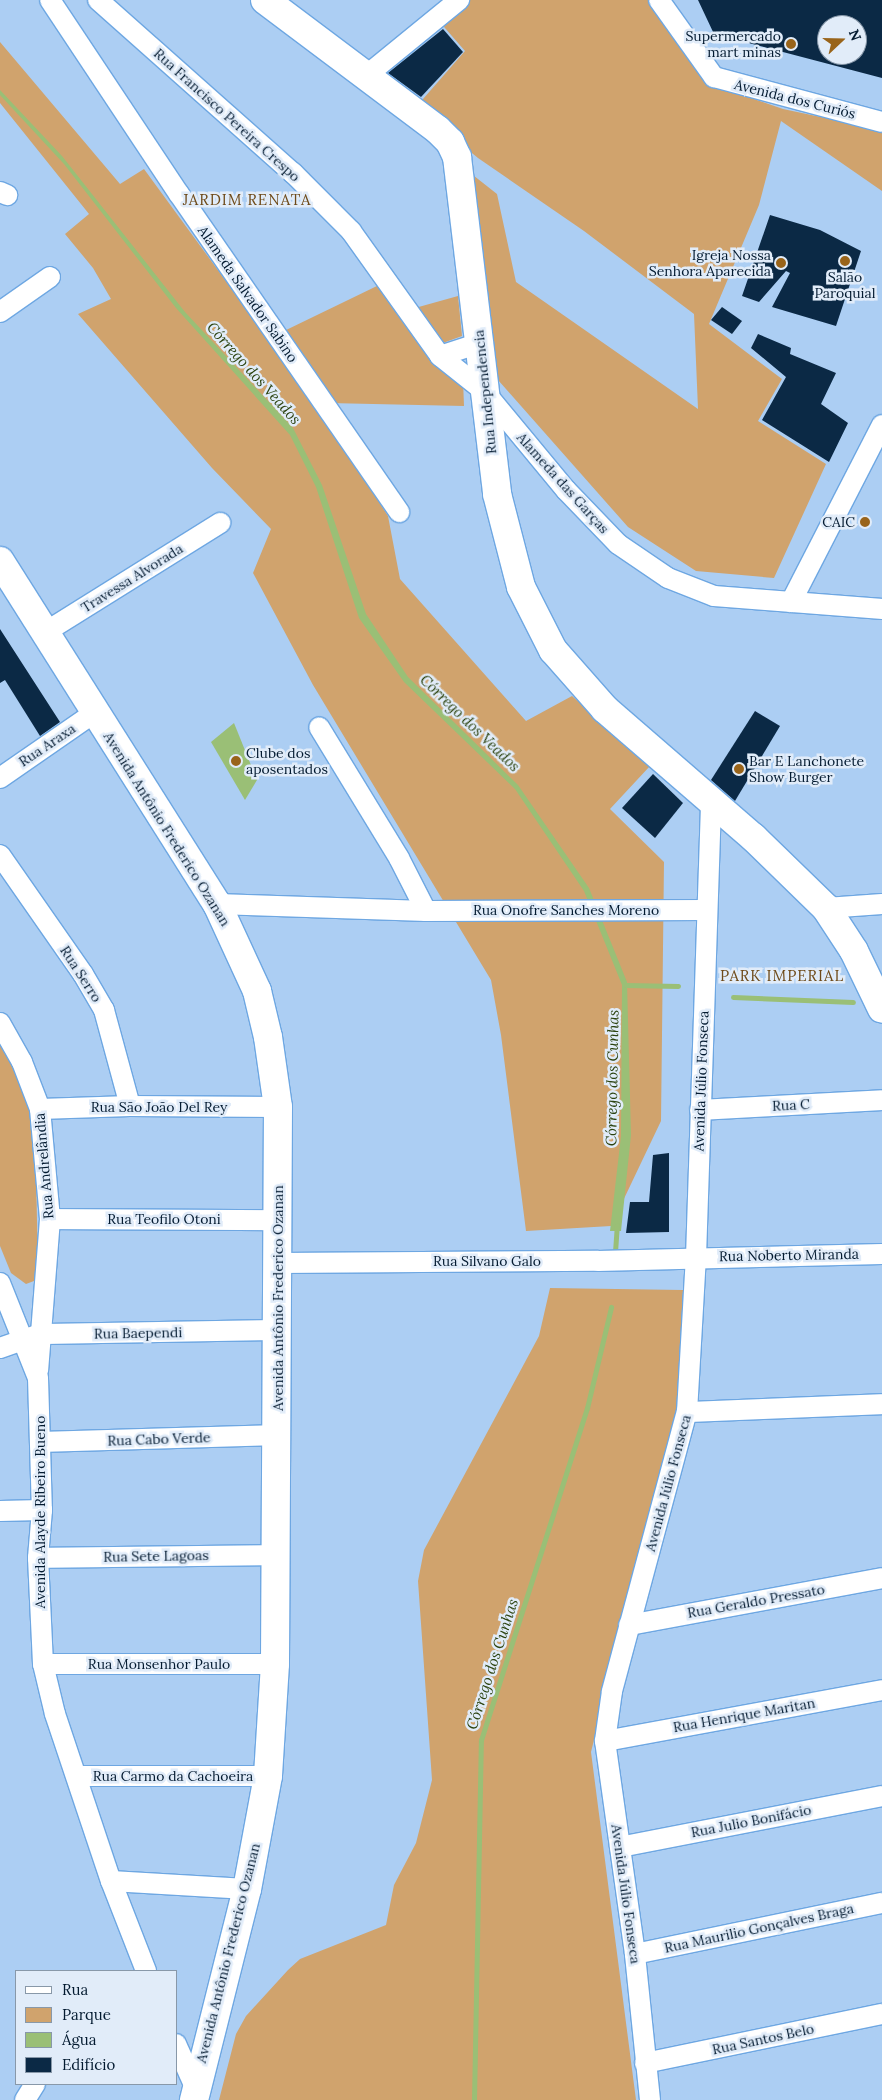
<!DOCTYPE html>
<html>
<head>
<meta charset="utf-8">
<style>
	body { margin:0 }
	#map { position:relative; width:882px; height:2100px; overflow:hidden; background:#accef3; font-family:Lora,serif }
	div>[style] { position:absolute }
	.green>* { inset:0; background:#d0a36d }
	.water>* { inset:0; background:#9abf76 }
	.stream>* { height:5px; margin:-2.5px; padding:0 2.5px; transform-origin:2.5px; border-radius:2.5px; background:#9abf76 }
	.building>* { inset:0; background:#0b2945 }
	.roads { filter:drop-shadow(1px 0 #6ea7e2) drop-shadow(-1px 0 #6ea7e2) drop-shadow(0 1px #6ea7e2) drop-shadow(0 -1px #6ea7e2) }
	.street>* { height:20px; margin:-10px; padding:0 10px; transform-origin:10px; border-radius:10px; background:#fff }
	.secondary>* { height:28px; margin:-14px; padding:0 14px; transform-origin:14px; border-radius:14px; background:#fff }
	.dots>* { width:14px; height:14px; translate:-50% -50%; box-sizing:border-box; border:2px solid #e1ecf9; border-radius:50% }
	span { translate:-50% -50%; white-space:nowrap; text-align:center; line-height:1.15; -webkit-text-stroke:5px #e1ecf9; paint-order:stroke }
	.poi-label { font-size:14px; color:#031a30 }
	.right { translate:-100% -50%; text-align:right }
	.left { translate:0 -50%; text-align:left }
	.street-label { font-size:14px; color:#031a30 }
	.neighbourhood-label { font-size:15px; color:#6e4a19; letter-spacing:1px }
	.water-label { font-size:15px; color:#2c4310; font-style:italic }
	.legend { position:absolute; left:15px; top:1970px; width:162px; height:115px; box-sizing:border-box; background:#e1ecf9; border:1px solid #8898a9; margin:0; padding:6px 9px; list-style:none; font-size:15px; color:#031a30 }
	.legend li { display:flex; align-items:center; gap:10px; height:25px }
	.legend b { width:25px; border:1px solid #8898a9 }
	.north { position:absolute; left:817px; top:15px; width:50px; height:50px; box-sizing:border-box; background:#e1ecf9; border:1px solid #8898a9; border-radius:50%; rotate:69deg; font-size:14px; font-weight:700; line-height:20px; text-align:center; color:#031a30 }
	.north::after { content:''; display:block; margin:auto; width:18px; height:22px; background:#99641a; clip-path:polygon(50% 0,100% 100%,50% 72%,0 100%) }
</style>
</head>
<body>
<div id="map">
	<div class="green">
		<i style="clip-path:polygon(467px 0,654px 0,713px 85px,783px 109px,882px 130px,882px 191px,781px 121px,759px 205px,709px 324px,782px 379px,758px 421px,826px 464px,774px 578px,696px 571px,628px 527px,498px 380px,464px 168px,497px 194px,516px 282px,698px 409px,694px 314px,584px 231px,478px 158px,416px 107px,465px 51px,438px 20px)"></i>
		<i style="clip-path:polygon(0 42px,120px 184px,144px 169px,321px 411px,388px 516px,400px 579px,526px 721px,572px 696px,650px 766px,610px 809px,664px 862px,661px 1121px,611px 1226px,526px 1231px,501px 1035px,491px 980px,313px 685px,253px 573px,271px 529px,212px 468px,78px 314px,111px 299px,93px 268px,65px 234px,89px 214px,0 103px)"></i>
		<i style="clip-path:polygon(379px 285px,463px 380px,464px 406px,328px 403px,282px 332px)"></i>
		<i style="clip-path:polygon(458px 296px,462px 336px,440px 344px,415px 308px)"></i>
		<i style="clip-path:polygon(0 1038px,16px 1064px,35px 1125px,38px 1269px,34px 1281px,26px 1284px,11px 1273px,0 1246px)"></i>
		<i style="clip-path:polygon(550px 1288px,683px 1290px,677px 1406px,591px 1752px,636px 2100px,219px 2100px,236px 2034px,246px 2016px,288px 1970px,300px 1959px,386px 1925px,394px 1885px,416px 1843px,432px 1780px,418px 1581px,424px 1550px,539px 1336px)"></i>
	</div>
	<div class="water">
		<i style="clip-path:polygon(0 90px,62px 156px,185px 312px,293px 428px,322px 485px,366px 614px,408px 677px,518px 785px,589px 888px,627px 982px,631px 1135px,621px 1231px,610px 1231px,621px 1136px,622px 985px,584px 891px,515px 789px,404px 682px,359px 618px,316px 487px,290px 435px,176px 308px,64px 164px,0 95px)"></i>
		<i style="clip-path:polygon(234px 723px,257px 780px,245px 800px,211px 742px)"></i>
	</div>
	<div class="stream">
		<i style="left:626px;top:985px;width:52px;rotate:1.1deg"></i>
		<i style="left:733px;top:997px;width:120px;rotate:2.4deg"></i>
		<i style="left:615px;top:1252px;width:27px;rotate:-86deg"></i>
		<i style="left:474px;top:2100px;width:360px;rotate:-88.9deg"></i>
		<i style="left:481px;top:1740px;width:349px;rotate:-72.3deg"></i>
		<i style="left:587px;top:1408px;width:104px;rotate:-76.6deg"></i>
	</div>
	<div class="building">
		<i style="clip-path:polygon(evenodd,698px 0,882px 0,882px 78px,714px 34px,698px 0,827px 25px,857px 25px,857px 55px,827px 55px,827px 25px)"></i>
		<i style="clip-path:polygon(443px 29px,463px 52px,421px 97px,388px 73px)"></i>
		<i style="clip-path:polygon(770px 215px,820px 230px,861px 251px,836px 326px,772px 307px,790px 273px,786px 271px,759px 302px,742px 296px)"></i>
		<i style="clip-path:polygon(722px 307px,742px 321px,732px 334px,711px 320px)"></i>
		<i style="clip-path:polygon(758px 334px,791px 348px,790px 354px,836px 373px,821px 404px,848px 423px,829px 462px,762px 420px,786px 377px,751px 348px)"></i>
		<i style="clip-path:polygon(0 629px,60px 722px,40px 736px,5px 680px,0 683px)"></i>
		<i style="clip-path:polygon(755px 711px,780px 726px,735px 801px,711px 780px)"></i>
		<i style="clip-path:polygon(653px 774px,683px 803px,655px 838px,622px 808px)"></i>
		<i style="clip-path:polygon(669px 1153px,669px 1232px,626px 1233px,630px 1202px,649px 1202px,653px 1155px)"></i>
	</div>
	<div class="roads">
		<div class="street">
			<i style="left:50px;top:0;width:233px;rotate:56.4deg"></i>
			<i style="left:179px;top:194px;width:387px;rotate:55.3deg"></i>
			<i style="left:98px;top:0;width:261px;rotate:41.6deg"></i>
			<i style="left:293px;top:173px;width:82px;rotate:45deg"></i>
			<i style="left:351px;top:231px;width:153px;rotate:54.5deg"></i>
			<i style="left:440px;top:356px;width:56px;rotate:38.5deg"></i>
			<i style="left:484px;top:391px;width:129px;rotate:50.4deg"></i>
			<i style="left:566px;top:490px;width:75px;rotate:46.1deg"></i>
			<i style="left:618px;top:544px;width:60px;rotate:34.2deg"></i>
			<i style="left:668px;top:578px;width:49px;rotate:21.4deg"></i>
			<i style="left:714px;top:596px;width:169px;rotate:4.4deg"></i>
			<i style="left:659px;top:0;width:95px;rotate:54.5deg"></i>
			<i style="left:714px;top:77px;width:174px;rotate:15deg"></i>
			<i style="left:367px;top:75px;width:119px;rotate:-39.2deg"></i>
			<i style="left:0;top:192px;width:8px;rotate:23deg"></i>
			<i style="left:0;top:312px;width:61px;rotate:-35deg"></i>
			<i style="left:440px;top:356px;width:42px;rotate:-18deg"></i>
			<i style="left:791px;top:602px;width:199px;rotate:-62.8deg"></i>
			<i style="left:44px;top:633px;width:208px;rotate:-32deg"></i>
			<i style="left:0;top:778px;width:114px;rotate:-34.7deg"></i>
			<i style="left:0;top:855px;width:145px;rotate:55.1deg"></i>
			<i style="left:83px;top:974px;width:42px;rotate:59.7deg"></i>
			<i style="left:104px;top:1010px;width:99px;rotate:74.8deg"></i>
			<i style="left:217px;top:904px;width:209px;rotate:1.9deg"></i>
			<i style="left:426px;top:911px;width:59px;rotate:-117deg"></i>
			<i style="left:399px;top:858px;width:153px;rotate:-121.4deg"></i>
			<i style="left:826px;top:908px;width:56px;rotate:-4.1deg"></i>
			<i style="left:426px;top:911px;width:281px;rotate:-0.2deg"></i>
			<i style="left:0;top:1023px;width:45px;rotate:60.6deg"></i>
			<i style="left:22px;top:1062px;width:50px;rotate:69deg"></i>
			<i style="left:40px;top:1109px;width:110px;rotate:84.8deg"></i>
			<i style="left:50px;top:1219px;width:152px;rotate:94.5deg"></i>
			<i style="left:40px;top:1109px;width:90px;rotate:-1.9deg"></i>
			<i style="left:130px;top:1106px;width:148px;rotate:0.4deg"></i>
			<i style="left:700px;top:1110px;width:182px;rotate:-3.1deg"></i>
			<i style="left:50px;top:1219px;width:227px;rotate:0.3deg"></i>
			<i style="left:279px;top:1263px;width:319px;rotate:-0.4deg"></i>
			<i style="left:598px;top:1261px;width:284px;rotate:-1.4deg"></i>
			<i style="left:0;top:1283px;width:102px;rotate:68.2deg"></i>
			<i style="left:38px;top:1378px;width:132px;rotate:88.3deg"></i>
			<i style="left:42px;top:1510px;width:48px;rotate:94.8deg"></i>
			<i style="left:38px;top:1558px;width:106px;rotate:87.3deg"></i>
			<i style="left:43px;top:1664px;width:51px;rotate:76.5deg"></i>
			<i style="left:55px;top:1714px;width:176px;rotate:71.5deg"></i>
			<i style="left:111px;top:1881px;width:97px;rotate:68.7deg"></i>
			<i style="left:0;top:1348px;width:42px;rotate:-19.3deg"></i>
			<i style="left:40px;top:1334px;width:238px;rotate:-1deg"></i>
			<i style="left:687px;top:1412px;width:195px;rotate:-2.3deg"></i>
			<i style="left:41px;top:1442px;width:237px;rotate:-1.7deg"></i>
			<i style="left:0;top:1511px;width:42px;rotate:-1.4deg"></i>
			<i style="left:38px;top:1558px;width:236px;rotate:-0.7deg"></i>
			<i style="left:629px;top:1625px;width:257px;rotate:-10.5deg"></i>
			<i style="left:43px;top:1664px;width:232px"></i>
			<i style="left:605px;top:1741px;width:282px;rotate:-10.4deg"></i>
			<i style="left:77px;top:1776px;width:191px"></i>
			<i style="left:620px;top:1847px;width:267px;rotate:-11deg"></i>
			<i style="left:111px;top:1881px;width:136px;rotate:3.4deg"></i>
			<i style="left:635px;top:1954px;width:252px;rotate:-11.7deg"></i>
			<i style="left:176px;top:2044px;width:47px;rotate:66.2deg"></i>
			<i style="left:645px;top:2063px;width:242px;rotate:-11.7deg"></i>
			<i style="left:25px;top:2100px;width:19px;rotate:-58deg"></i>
			<i style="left:650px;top:2100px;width:147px;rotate:-95.9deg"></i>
			<i style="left:635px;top:1954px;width:215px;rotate:-98deg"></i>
			<i style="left:605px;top:1741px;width:50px;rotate:-82deg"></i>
			<i style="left:612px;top:1691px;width:289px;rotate:-75deg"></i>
			<i style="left:687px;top:1412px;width:155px;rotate:-86.7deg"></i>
			<i style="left:696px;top:1257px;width:458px;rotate:-88.1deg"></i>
		</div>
		<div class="secondary">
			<i style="left:265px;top:0;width:216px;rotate:36.9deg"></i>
			<i style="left:438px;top:130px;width:17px;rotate:45deg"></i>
			<i style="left:450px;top:142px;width:17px;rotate:65deg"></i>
			<i style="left:457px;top:157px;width:339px;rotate:83.2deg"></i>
			<i style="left:497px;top:494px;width:96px;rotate:75.5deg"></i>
			<i style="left:521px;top:587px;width:71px;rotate:63.1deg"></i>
			<i style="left:553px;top:650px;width:79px;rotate:48.6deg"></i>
			<i style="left:605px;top:709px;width:196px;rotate:40.9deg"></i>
			<i style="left:753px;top:837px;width:102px;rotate:44.2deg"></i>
			<i style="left:826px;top:908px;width:51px;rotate:56.9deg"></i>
			<i style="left:854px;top:951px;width:64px;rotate:64.2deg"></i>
			<i style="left:0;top:561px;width:406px;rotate:57.7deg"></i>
			<i style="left:217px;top:904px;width:96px;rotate:65.3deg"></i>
			<i style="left:257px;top:991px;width:47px;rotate:76.6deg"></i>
			<i style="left:268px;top:1037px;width:71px;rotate:81.9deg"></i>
			<i style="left:278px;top:1107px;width:557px;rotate:90.31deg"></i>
			<i style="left:275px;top:1664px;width:112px;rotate:93.6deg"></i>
			<i style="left:268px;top:1776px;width:115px;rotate:100.5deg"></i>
			<i style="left:247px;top:1889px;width:218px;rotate:104.1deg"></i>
		</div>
	</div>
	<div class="dots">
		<i style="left:791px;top:44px;background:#99641a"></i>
		<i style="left:845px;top:261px;background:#99641a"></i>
		<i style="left:781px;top:263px;background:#99641a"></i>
		<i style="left:865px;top:522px;background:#99641a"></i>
		<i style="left:236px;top:761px;background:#99641a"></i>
		<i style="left:739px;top:769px;background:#99641a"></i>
	</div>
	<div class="poi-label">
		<span class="right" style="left:781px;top:44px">Supermercado<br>mart minas</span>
		<span class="right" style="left:771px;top:263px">Igreja Nossa<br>Senhora Aparecida</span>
		<span style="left:845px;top:285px">Salão<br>Paroquial</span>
		<span class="right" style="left:855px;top:522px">CAIC</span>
		<span class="left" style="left:246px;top:761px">Clube dos<br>aposentados</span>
		<span class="left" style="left:749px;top:769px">Bar E Lanchonete<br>Show Burger</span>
	</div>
	<div class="street-label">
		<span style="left:795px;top:99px;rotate:14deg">Avenida dos Curiós</span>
		<span style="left:227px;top:115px;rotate:42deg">Rua Francisco Pereira Crespo</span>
		<span style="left:248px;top:294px;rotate:55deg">Alameda Salvador Sabino</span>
		<span style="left:485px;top:392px;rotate:-96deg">Rua Independencia</span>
		<span style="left:563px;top:483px;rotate:48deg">Alameda das Garças</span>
		<span style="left:132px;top:578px;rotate:-32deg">Travessa Alvorada</span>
		<span style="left:47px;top:745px;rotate:-34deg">Rua Araxa</span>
		<span style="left:167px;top:829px;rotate:58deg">Avenida Antônio Frederico Ozanan</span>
		<span style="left:566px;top:910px">Rua Onofre Sanches Moreno</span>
		<span style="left:81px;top:974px;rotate:57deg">Rua Serro</span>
		<span style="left:701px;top:1081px;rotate:-88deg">Avenida Júlio Fonseca</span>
		<span style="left:791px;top:1105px;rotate:-3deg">Rua C</span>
		<span style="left:159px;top:1107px">Rua São João Del Rey</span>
		<span style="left:44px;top:1166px;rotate:-95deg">Rua Andrelândia</span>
		<span style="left:164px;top:1219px">Rua Teofilo Otoni</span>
		<span style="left:789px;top:1255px;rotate:-1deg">Rua Noberto Miranda</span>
		<span style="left:487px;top:1261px">Rua Silvano Galo</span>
		<span style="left:278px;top:1298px;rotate:-90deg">Avenida Antônio Frederico Ozanan</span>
		<span style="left:138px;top:1333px;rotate:-1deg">Rua Baependi</span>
		<span style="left:159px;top:1439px;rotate:-2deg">Rua Cabo Verde</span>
		<span style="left:668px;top:1483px;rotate:-75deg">Avenida Júlio Fonseca</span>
		<span style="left:40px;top:1512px;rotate:-90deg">Avenida Alayde Ribeiro Bueno</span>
		<span style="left:156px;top:1556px;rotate:-1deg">Rua Sete Lagoas</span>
		<span style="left:756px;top:1601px;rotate:-10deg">Rua Geraldo Pressato</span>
		<span style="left:159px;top:1664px">Rua Monsenhor Paulo</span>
		<span style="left:744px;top:1715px;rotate:-10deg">Rua Henrique Maritan</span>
		<span style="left:173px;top:1776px">Rua Carmo da Cachoeira</span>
		<span style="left:751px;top:1821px;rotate:-11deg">Rua Julio Bonifácio</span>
		<span style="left:626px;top:1894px;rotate:82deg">Avenida Júlio Fonseca</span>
		<span style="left:759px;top:1928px;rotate:-12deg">Rua Maurilio Gonçalves Braga</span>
		<span style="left:228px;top:1953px;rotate:-76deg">Avenida Antônio Frederico Ozanan</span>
		<span style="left:763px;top:2039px;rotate:-12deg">Rua Santos Belo</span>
	</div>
	<div class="neighbourhood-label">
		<span style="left:247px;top:200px">JARDIM RENATA</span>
		<span style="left:782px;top:976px">PARK IMPERIAL</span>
	</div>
	<div class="water-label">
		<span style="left:254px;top:373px;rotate:48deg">Córrego dos Veados</span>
		<span style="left:470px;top:723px;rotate:44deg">Córrego dos Veados</span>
		<span style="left:612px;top:1078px;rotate:-89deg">Córrego dos Cunhas</span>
		<span style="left:492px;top:1664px;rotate:-72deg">Córrego dos Cunhas</span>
	</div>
	<ul class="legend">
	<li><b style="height:6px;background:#fff"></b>Rua</li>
	<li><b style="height:14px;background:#d0a36d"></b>Parque</li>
	<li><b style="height:14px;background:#9abf76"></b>Água</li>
	<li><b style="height:14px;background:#0b2945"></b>Edifício</li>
	</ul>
	<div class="north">N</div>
</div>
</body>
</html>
